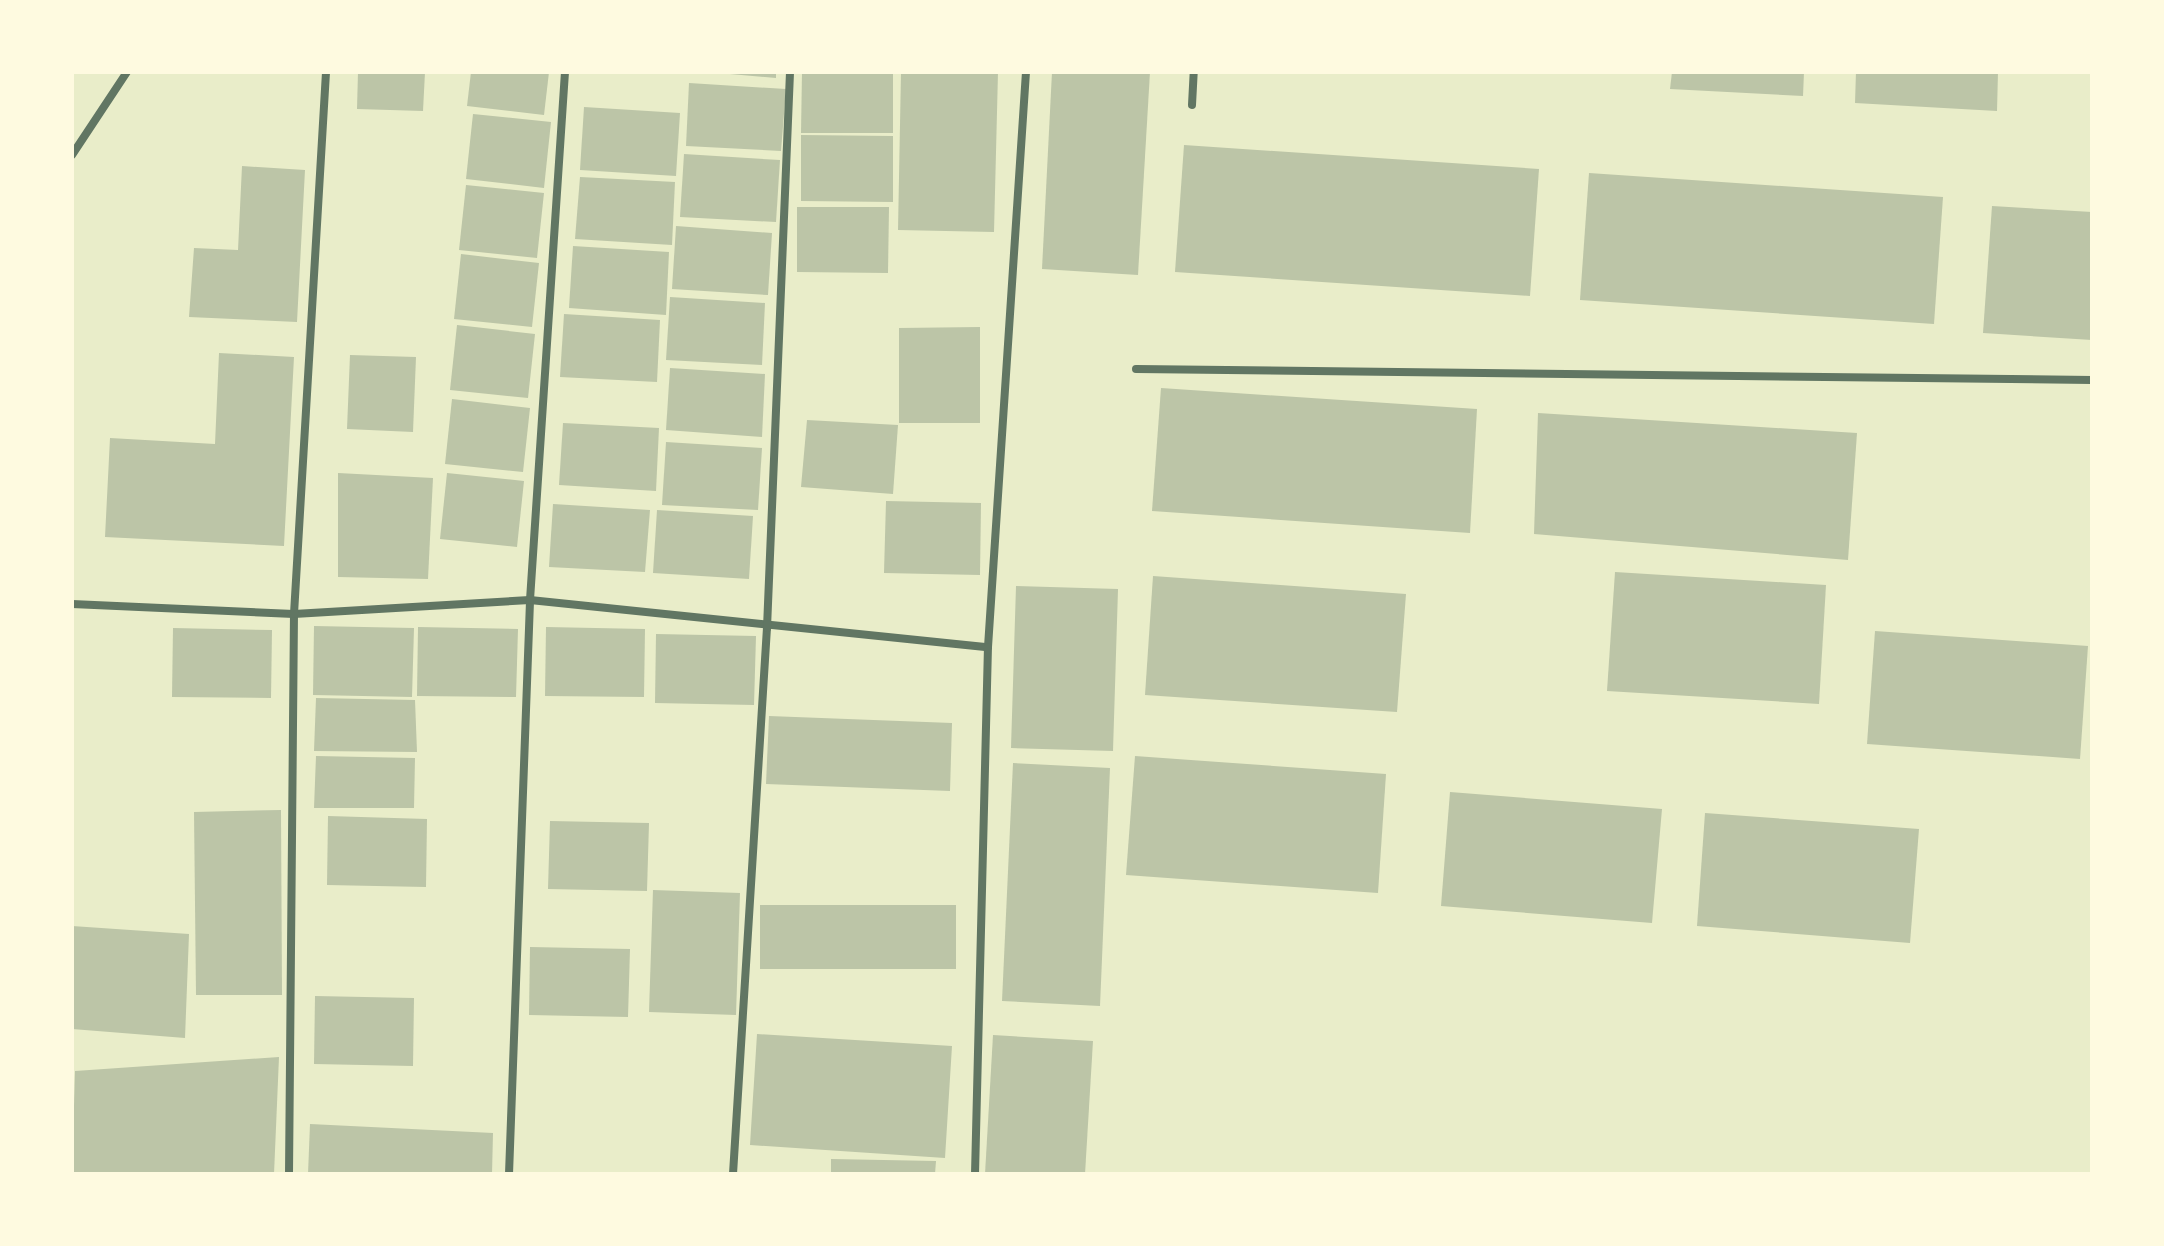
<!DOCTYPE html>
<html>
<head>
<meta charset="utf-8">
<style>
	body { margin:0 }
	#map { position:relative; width:2164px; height:1246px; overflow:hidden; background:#e9edc9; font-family:"Titillium Web",sans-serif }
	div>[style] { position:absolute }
	.building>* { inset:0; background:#bcc5a7 }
	.minor>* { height:8px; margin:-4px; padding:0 4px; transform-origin:4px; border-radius:4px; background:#617663 }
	span { translate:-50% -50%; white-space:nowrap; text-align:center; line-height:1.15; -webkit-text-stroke:6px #fefae0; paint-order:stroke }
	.frame { position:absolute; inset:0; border:74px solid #fefae0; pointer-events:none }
</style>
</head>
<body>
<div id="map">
	<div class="building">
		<i style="clip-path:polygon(358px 72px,425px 72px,423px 111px,357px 109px)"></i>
		<i style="clip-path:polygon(471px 72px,549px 72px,544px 115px,467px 106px)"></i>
		<i style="clip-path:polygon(730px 72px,776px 72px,776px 78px,730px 74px)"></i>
		<i style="clip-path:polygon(802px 72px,893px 72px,893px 133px,801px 133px)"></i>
		<i style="clip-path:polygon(901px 72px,998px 72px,994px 232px,898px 230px)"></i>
		<i style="clip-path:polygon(1052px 72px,1150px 72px,1138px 275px,1042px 269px)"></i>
		<i style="clip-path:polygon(1672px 72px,1804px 72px,1803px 96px,1670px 89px)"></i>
		<i style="clip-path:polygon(1856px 72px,1998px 72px,1997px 111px,1855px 103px)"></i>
		<i style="clip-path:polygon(689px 83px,786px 89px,781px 151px,686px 146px)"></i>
		<i style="clip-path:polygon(584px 107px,680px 113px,676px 176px,580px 170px)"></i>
		<i style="clip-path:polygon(473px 114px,551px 122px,544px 188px,466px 179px)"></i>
		<i style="clip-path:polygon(801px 135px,893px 136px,893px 202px,801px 201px)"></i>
		<i style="clip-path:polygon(1184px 145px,1539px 169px,1530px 296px,1175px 272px)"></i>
		<i style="clip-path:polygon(684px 154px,780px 160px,776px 222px,680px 217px)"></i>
		<i style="clip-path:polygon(242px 166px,305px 170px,297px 322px,189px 317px,194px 248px,238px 250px)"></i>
		<i style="clip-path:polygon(1589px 173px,1943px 197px,1934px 324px,1580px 300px)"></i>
		<i style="clip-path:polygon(580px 177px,675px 182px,672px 245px,575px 239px)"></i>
		<i style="clip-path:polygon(466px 185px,544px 193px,537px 258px,459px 250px)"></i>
		<i style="clip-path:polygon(1992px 206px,2092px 212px,2092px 340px,1983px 333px)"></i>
		<i style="clip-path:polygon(797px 207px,889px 207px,888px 273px,797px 272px)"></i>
		<i style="clip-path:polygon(676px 226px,772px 233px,768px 295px,672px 289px)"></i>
		<i style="clip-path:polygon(573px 246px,669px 252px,666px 315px,569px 308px)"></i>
		<i style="clip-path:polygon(461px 254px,539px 263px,532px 327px,454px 319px)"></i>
		<i style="clip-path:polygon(670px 297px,765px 303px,762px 365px,666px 360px)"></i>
		<i style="clip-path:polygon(564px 314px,660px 320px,657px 382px,560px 377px)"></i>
		<i style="clip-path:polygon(457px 325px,535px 334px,528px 398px,450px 390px)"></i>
		<i style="clip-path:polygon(980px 327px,980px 423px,899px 423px,899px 328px)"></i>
		<i style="clip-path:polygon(219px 353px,294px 357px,284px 546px,105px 537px,110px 438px,215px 444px)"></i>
		<i style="clip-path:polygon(350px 355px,416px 357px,413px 432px,347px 429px)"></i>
		<i style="clip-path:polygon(670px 368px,765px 374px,762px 437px,666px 430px)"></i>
		<i style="clip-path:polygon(1161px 388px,1477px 409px,1470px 533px,1152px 511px)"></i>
		<i style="clip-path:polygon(452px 399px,530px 408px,523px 472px,445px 464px)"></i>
		<i style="clip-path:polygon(1538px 413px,1857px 433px,1848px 560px,1534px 534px)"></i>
		<i style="clip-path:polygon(807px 420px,898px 425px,893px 494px,801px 487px)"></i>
		<i style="clip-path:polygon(563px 423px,659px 428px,656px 491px,559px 485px)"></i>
		<i style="clip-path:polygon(666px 442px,762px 448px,758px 510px,662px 505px)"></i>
		<i style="clip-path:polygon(338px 473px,433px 478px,428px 579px,338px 577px)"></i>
		<i style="clip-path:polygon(447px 473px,524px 481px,517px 547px,440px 539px)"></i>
		<i style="clip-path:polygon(886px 501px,981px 503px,980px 575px,884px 573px)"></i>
		<i style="clip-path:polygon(553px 504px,650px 510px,645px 572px,549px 567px)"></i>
		<i style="clip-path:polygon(657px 510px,753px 516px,749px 579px,653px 573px)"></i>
		<i style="clip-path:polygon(1615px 572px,1826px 585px,1819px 704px,1607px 691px)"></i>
		<i style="clip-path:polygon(1153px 576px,1406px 594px,1397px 712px,1145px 695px)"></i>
		<i style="clip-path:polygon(1016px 586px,1118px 589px,1113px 751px,1011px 748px)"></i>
		<i style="clip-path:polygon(314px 626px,414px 628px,412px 697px,313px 695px)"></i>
		<i style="clip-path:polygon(418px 627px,518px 629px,516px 697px,417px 696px)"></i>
		<i style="clip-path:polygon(546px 627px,645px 629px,644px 697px,545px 696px)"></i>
		<i style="clip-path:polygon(173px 628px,272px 630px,271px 698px,172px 697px)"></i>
		<i style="clip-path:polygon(1875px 631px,2088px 646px,2080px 759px,1867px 744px)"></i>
		<i style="clip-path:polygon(656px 634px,756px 636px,754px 705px,655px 703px)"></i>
		<i style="clip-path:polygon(316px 698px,415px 700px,417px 752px,314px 751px)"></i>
		<i style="clip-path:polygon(769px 716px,952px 723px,950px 791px,766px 784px)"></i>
		<i style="clip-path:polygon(316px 756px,415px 758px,414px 808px,314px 808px)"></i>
		<i style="clip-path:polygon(1135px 756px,1386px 774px,1378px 893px,1126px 875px)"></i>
		<i style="clip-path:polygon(1013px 763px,1110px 768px,1100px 1006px,1002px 1001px)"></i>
		<i style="clip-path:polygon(1450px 792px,1662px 809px,1652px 923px,1441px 906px)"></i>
		<i style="clip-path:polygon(281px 810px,282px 995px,196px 995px,194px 812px)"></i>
		<i style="clip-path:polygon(1705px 813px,1919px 829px,1910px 943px,1697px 926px)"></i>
		<i style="clip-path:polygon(328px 816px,427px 819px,426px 887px,327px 885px)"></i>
		<i style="clip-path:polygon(550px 821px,649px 823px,647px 891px,548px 889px)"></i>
		<i style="clip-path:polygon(653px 890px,740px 893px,736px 1015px,649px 1012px)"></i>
		<i style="clip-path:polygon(760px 905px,956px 905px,956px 969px,760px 969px)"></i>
		<i style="clip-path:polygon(72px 926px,189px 934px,185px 1038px,72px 1029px)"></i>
		<i style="clip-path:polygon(530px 947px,630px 949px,628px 1017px,529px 1015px)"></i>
		<i style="clip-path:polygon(315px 996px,414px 998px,413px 1066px,314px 1064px)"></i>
		<i style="clip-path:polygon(757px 1034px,952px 1046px,945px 1158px,750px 1145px)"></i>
		<i style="clip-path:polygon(993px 1035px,1093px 1041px,1085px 1174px,985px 1174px)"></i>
		<i style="clip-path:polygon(279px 1057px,274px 1174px,72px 1174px,75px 1071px)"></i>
		<i style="clip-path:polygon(310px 1124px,493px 1133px,492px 1174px,308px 1174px)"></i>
		<i style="clip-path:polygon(831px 1159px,936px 1161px,935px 1174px,831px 1174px)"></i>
	</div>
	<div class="minor">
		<i style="left:1192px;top:105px;width:33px;rotate:-87deg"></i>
		<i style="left:72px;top:155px;width:100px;rotate:-56.5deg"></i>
		<i style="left:1136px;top:369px;width:956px;rotate:0.66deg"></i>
		<i style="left:72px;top:604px;width:222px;rotate:2.6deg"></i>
		<i style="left:294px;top:614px;width:236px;rotate:-3.4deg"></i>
		<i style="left:530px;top:600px;width:460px;rotate:5.9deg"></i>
		<i style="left:988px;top:647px;width:576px;rotate:-86.22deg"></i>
		<i style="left:289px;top:1174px;width:560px;rotate:-89.49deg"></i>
		<i style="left:294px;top:614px;width:543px;rotate:-86.62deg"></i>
		<i style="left:509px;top:1174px;width:574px;rotate:-87.9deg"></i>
		<i style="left:530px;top:600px;width:529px;rotate:-86.21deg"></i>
		<i style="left:733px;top:1174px;width:547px;rotate:-86.44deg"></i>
		<i style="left:767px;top:628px;width:556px;rotate:-87.63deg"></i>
		<i style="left:975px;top:1174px;width:527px;rotate:-88.59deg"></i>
	</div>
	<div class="frame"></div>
</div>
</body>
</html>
